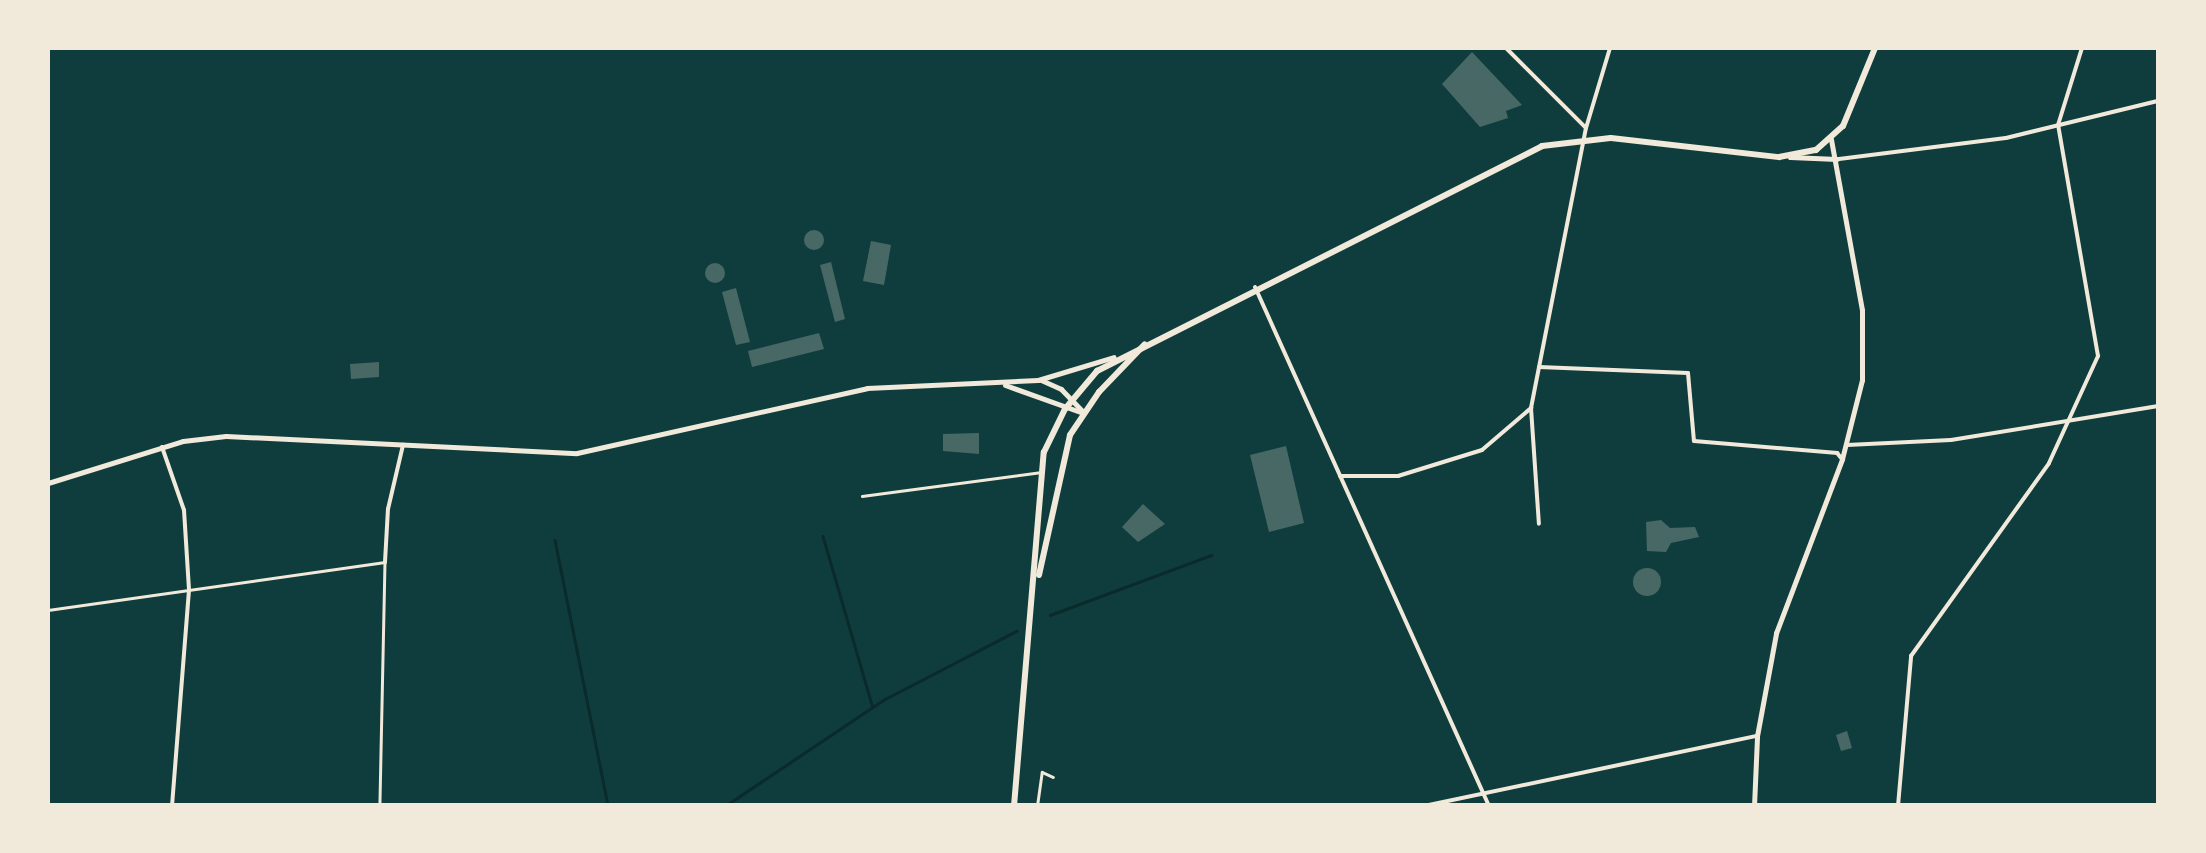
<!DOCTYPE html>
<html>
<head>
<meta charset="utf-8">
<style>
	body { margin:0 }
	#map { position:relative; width:2206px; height:853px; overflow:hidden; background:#0f3d3e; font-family:Montserrat,sans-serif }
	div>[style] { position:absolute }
	.stream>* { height:2.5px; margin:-1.25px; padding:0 1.25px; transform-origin:1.25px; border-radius:1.25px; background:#0a2a2b }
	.building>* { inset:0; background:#486865 }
	.round { border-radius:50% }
	.path>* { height:2.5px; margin:-1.25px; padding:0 1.25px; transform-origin:1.25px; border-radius:1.25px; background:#f1e9da }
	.service>* { height:2.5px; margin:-1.25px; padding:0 1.25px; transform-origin:1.25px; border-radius:1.25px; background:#f1e9da }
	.minor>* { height:4px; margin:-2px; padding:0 2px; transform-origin:2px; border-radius:2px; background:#f1e9da }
	.tertiary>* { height:5px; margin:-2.5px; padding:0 2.5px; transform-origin:2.5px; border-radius:2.5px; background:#f1e9da }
	.secondary>* { height:6px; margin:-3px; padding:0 3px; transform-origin:3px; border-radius:3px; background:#f1e9da }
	span { translate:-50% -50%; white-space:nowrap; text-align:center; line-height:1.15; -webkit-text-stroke:8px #f1e9da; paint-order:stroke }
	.frame { position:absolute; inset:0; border:50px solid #f1e9da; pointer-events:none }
</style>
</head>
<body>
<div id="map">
	<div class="stream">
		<i style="left:823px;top:536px;width:176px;rotate:73.8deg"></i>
		<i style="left:555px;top:540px;width:271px;rotate:78.7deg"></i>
		<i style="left:1050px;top:615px;width:172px;rotate:-20.4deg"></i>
		<i style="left:725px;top:806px;width:192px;rotate:-33.8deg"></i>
		<i style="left:885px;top:699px;width:148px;rotate:-27.4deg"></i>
	</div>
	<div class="building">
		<i style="clip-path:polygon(1472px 52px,1522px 105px,1506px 111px,1508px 118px,1480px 127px,1442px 84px)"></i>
		<i class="round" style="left:804px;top:230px;width:20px;height:20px"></i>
		<i style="clip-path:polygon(871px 241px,891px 245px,884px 285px,863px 281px)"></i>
		<i style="clip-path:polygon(831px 262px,845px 319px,835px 322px,820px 265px)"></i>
		<i class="round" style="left:705px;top:263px;width:20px;height:20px"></i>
		<i style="clip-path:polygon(736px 288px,750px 342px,736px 345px,722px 292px)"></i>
		<i style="clip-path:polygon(819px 333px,824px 349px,752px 367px,748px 351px)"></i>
		<i style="clip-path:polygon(379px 362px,379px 377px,351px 379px,350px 364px)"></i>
		<i style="clip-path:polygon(979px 433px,979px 454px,943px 451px,943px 434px)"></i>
		<i style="clip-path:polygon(1286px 446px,1304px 523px,1269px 532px,1250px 455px)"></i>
		<i style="clip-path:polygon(1143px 504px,1165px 524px,1138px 542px,1122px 527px)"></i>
		<i style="clip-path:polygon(1661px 520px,1670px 528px,1695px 527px,1699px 537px,1671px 543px,1666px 552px,1647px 551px,1646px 522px)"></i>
		<i class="round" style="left:1633px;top:568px;width:28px;height:28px"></i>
		<i style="clip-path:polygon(1847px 731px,1852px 748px,1841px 751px,1836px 735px)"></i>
	</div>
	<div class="path">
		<i style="left:1037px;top:806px;width:34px;rotate:-82deg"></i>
		<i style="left:1042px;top:772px;width:12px;rotate:24deg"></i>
	</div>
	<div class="service">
		<i style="left:862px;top:496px;width:181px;rotate:-7.6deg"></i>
		<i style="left:48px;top:610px;width:340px;rotate:-8.1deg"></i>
		<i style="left:385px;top:562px;width:244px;rotate:91.2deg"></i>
	</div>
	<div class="minor">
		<i style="left:1506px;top:48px;width:113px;rotate:45deg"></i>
		<i style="left:1839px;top:159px;width:168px;rotate:-7.2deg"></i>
		<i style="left:2006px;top:138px;width:156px;rotate:-13.7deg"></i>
		<i style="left:1255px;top:287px;width:569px;rotate:65.73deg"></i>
		<i style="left:1539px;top:367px;width:149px;rotate:2.3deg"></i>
		<i style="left:1688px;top:373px;width:68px;rotate:85deg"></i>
		<i style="left:1694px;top:441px;width:144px;rotate:4.8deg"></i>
		<i style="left:1837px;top:453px;width:8px;rotate:50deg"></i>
		<i style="left:1531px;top:408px;width:116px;rotate:86.1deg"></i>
		<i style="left:1847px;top:445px;width:104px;rotate:-2.8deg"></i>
		<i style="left:1951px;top:440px;width:210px;rotate:-9.3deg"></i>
		<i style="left:162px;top:447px;width:67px;rotate:70.8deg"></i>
		<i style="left:184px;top:510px;width:80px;rotate:86.4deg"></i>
		<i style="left:189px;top:590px;width:217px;rotate:94.5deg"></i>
		<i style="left:1340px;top:476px;width:58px"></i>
		<i style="left:1398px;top:476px;width:88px;rotate:-17.2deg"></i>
		<i style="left:1482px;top:450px;width:65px;rotate:-40.6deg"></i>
		<i style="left:1531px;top:408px;width:285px;rotate:-78.9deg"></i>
		<i style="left:1586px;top:128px;width:84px;rotate:-73.3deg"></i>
		<i style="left:385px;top:562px;width:53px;rotate:-86.8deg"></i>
		<i style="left:388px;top:509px;width:66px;rotate:-76.8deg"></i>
		<i style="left:994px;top:806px;width:3px"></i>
		<i style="left:1424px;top:806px;width:340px;rotate:-11.9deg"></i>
		<i style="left:1898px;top:806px;width:151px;rotate:-85deg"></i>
		<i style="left:1911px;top:656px;width:237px;rotate:-54.4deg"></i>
		<i style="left:2049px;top:463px;width:118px;rotate:-65.4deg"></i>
		<i style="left:2098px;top:356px;width:234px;rotate:-99.8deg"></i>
		<i style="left:2058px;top:125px;width:81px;rotate:-72.7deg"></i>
	</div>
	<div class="tertiary">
		<i style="left:1790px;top:157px;width:47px;rotate:2.4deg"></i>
		<i style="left:1041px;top:380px;width:22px;rotate:24deg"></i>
		<i style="left:1061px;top:389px;width:32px;rotate:46deg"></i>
		<i style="left:1005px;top:385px;width:83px;rotate:19.7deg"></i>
		<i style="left:48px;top:483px;width:141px;rotate:-17.3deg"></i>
		<i style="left:183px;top:441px;width:43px;rotate:-6.6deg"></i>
		<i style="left:226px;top:436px;width:351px;rotate:2.8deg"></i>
		<i style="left:577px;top:453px;width:297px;rotate:-12.6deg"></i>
		<i style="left:867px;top:388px;width:171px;rotate:-2.7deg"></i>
		<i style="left:1038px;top:380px;width:79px;rotate:-16.8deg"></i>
		<i style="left:1754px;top:806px;width:70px;rotate:-87.5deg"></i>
		<i style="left:1757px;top:736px;width:105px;rotate:-79.5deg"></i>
		<i style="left:1776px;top:633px;width:186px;rotate:-69.2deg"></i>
		<i style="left:1842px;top:459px;width:81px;rotate:-75.8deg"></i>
		<i style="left:1862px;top:380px;width:70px;rotate:-90deg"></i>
		<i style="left:1862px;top:310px;width:174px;rotate:-100.3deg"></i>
	</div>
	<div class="secondary">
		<i style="left:1039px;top:575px;width:143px;rotate:-77.5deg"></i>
		<i style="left:1070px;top:435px;width:52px;rotate:-56deg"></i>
		<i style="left:1099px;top:392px;width:66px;rotate:-46.2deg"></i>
		<i style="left:1014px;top:806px;width:355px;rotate:-85.2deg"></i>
		<i style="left:1044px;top:452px;width:48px;rotate:-64deg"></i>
		<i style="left:1065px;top:409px;width:50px;rotate:-49.9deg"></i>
		<i style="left:1097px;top:371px;width:499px;rotate:-26.8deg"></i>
		<i style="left:1542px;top:146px;width:69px;rotate:-6.6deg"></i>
		<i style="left:1611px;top:138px;width:169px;rotate:6.5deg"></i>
		<i style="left:1779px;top:157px;width:38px;rotate:-11deg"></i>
		<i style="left:1816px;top:150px;width:36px;rotate:-42deg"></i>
		<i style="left:1843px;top:126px;width:84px;rotate:-67.7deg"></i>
	</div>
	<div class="frame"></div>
</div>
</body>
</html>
